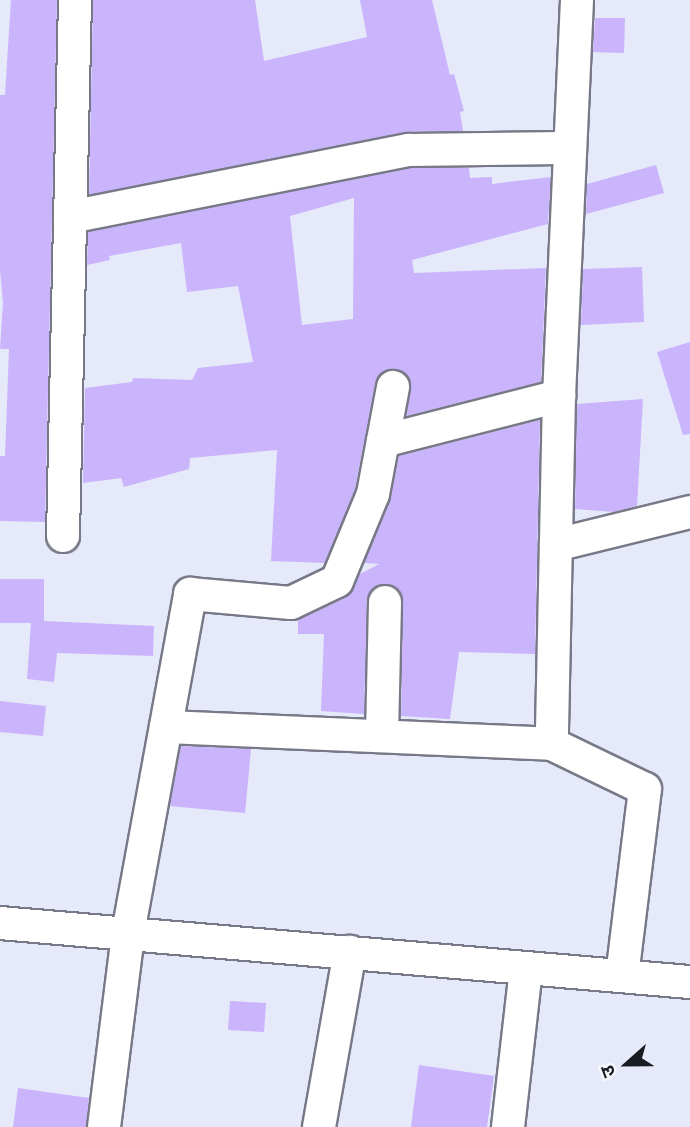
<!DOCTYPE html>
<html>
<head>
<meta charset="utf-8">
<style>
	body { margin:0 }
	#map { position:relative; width:690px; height:1127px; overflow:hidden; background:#e6e9f9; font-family:"IBM Plex Sans","Noto Sans Devanagari",sans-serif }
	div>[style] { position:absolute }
	.building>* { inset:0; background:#cab4fc }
	.roads { filter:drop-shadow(2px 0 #777987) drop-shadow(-2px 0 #777987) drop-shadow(0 2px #777987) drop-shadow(0 -2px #777987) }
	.street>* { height:32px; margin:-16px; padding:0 16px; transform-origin:16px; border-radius:16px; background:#fff }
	span { translate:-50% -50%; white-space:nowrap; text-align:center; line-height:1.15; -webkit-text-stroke:5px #f6f7fd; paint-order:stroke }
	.north { position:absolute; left:592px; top:1029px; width:70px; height:70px; -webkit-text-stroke:5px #f6f7fd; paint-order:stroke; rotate:249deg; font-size:19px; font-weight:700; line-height:28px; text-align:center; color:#1b1c22 }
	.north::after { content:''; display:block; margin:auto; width:24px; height:32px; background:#1b1c22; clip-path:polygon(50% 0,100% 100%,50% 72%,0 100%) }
</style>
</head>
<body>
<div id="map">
	<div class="building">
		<i style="clip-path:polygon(11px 0,57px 0,45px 522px,0 521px,0 456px,5px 456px,9px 349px,0 349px,3px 303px,0 270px,0 95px,5px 95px)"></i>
		<i style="clip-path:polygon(93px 0,255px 0,264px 61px,367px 37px,360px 0,432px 0,450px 75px,454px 74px,464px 111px,460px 112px,463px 131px,405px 132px,89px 195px)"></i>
		<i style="clip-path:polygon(595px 18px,625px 18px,624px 53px,593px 52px)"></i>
		<i style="clip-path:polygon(656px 165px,664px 193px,586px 214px,587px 184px)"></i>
		<i style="clip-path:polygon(evenodd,411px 168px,469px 168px,470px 178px,492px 177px,492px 184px,551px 177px,548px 224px,412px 260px,414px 273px,546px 268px,541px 382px,406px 416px,410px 380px,397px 369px,380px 375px,375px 384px,355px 489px,325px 563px,271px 561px,277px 450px,190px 458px,189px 469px,124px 487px,121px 478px,83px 483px,85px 388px,132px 382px,133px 378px,192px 380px,198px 368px,253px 362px,238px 286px,187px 292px,181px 243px,109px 256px,110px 260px,87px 265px,88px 232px,411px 168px,354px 198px,353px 319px,302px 325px,290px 216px,354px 198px)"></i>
		<i style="clip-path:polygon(642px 267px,644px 322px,581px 325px,583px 269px)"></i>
		<i style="clip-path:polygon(690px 342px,690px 434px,683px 435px,657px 352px)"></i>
		<i style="clip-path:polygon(643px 399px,637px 506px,614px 512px,575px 509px,577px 404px)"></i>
		<i style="clip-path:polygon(540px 420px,535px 654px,459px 652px,450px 719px,401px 716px,403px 602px,395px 587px,386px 584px,377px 586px,370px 592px,367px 602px,364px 714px,321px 711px,324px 634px,298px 634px,298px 620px,345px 598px,353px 589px,360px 574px,379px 564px,364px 563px,390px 501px,399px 456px)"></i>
		<i style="clip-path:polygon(0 579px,44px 579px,44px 621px,154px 626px,153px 656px,57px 653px,54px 682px,27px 679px,31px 623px,0 623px)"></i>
		<i style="clip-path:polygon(0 701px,46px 706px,43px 736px,0 732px)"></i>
		<i style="clip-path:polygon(181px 746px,251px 749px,245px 813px,170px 806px)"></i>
		<i style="clip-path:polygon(230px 1001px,266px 1003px,264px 1032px,228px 1030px)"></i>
		<i style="clip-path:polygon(419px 1065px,494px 1076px,487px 1127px,411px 1127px)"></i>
		<i style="clip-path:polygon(18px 1088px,89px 1098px,86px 1127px,13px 1127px)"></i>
	</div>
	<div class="roads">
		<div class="street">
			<i style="left:577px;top:0;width:396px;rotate:92.6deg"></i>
			<i style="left:559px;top:396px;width:348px;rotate:91.2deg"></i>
			<i style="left:552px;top:744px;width:103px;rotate:25.8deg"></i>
			<i style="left:645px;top:789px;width:188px;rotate:97deg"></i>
			<i style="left:70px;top:217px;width:346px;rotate:-11.2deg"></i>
			<i style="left:409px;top:150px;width:161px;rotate:-0.7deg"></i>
			<i style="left:383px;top:441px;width:182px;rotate:-14.3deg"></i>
			<i style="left:63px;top:536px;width:536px;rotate:-88.72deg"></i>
			<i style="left:556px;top:545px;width:138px;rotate:-13.8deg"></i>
			<i style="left:166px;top:727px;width:386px;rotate:2.5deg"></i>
			<i style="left:382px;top:735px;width:133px;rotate:-88.7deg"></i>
			<i style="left:0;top:923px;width:693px;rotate:4.89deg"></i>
			<i style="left:104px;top:1127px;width:195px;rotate:-82.9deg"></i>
			<i style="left:128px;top:933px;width:345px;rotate:-79.6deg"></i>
			<i style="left:190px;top:594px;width:101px;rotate:5.1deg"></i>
			<i style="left:291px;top:603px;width:51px;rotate:-25.6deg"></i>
			<i style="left:337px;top:581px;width:94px;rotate:-67.5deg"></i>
			<i style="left:373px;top:494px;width:109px;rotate:-79.4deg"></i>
			<i style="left:319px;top:1127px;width:178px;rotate:-80deg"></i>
			<i style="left:508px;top:1127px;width:159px;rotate:-83.5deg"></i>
		</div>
	</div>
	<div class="north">उ</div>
</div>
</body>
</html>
